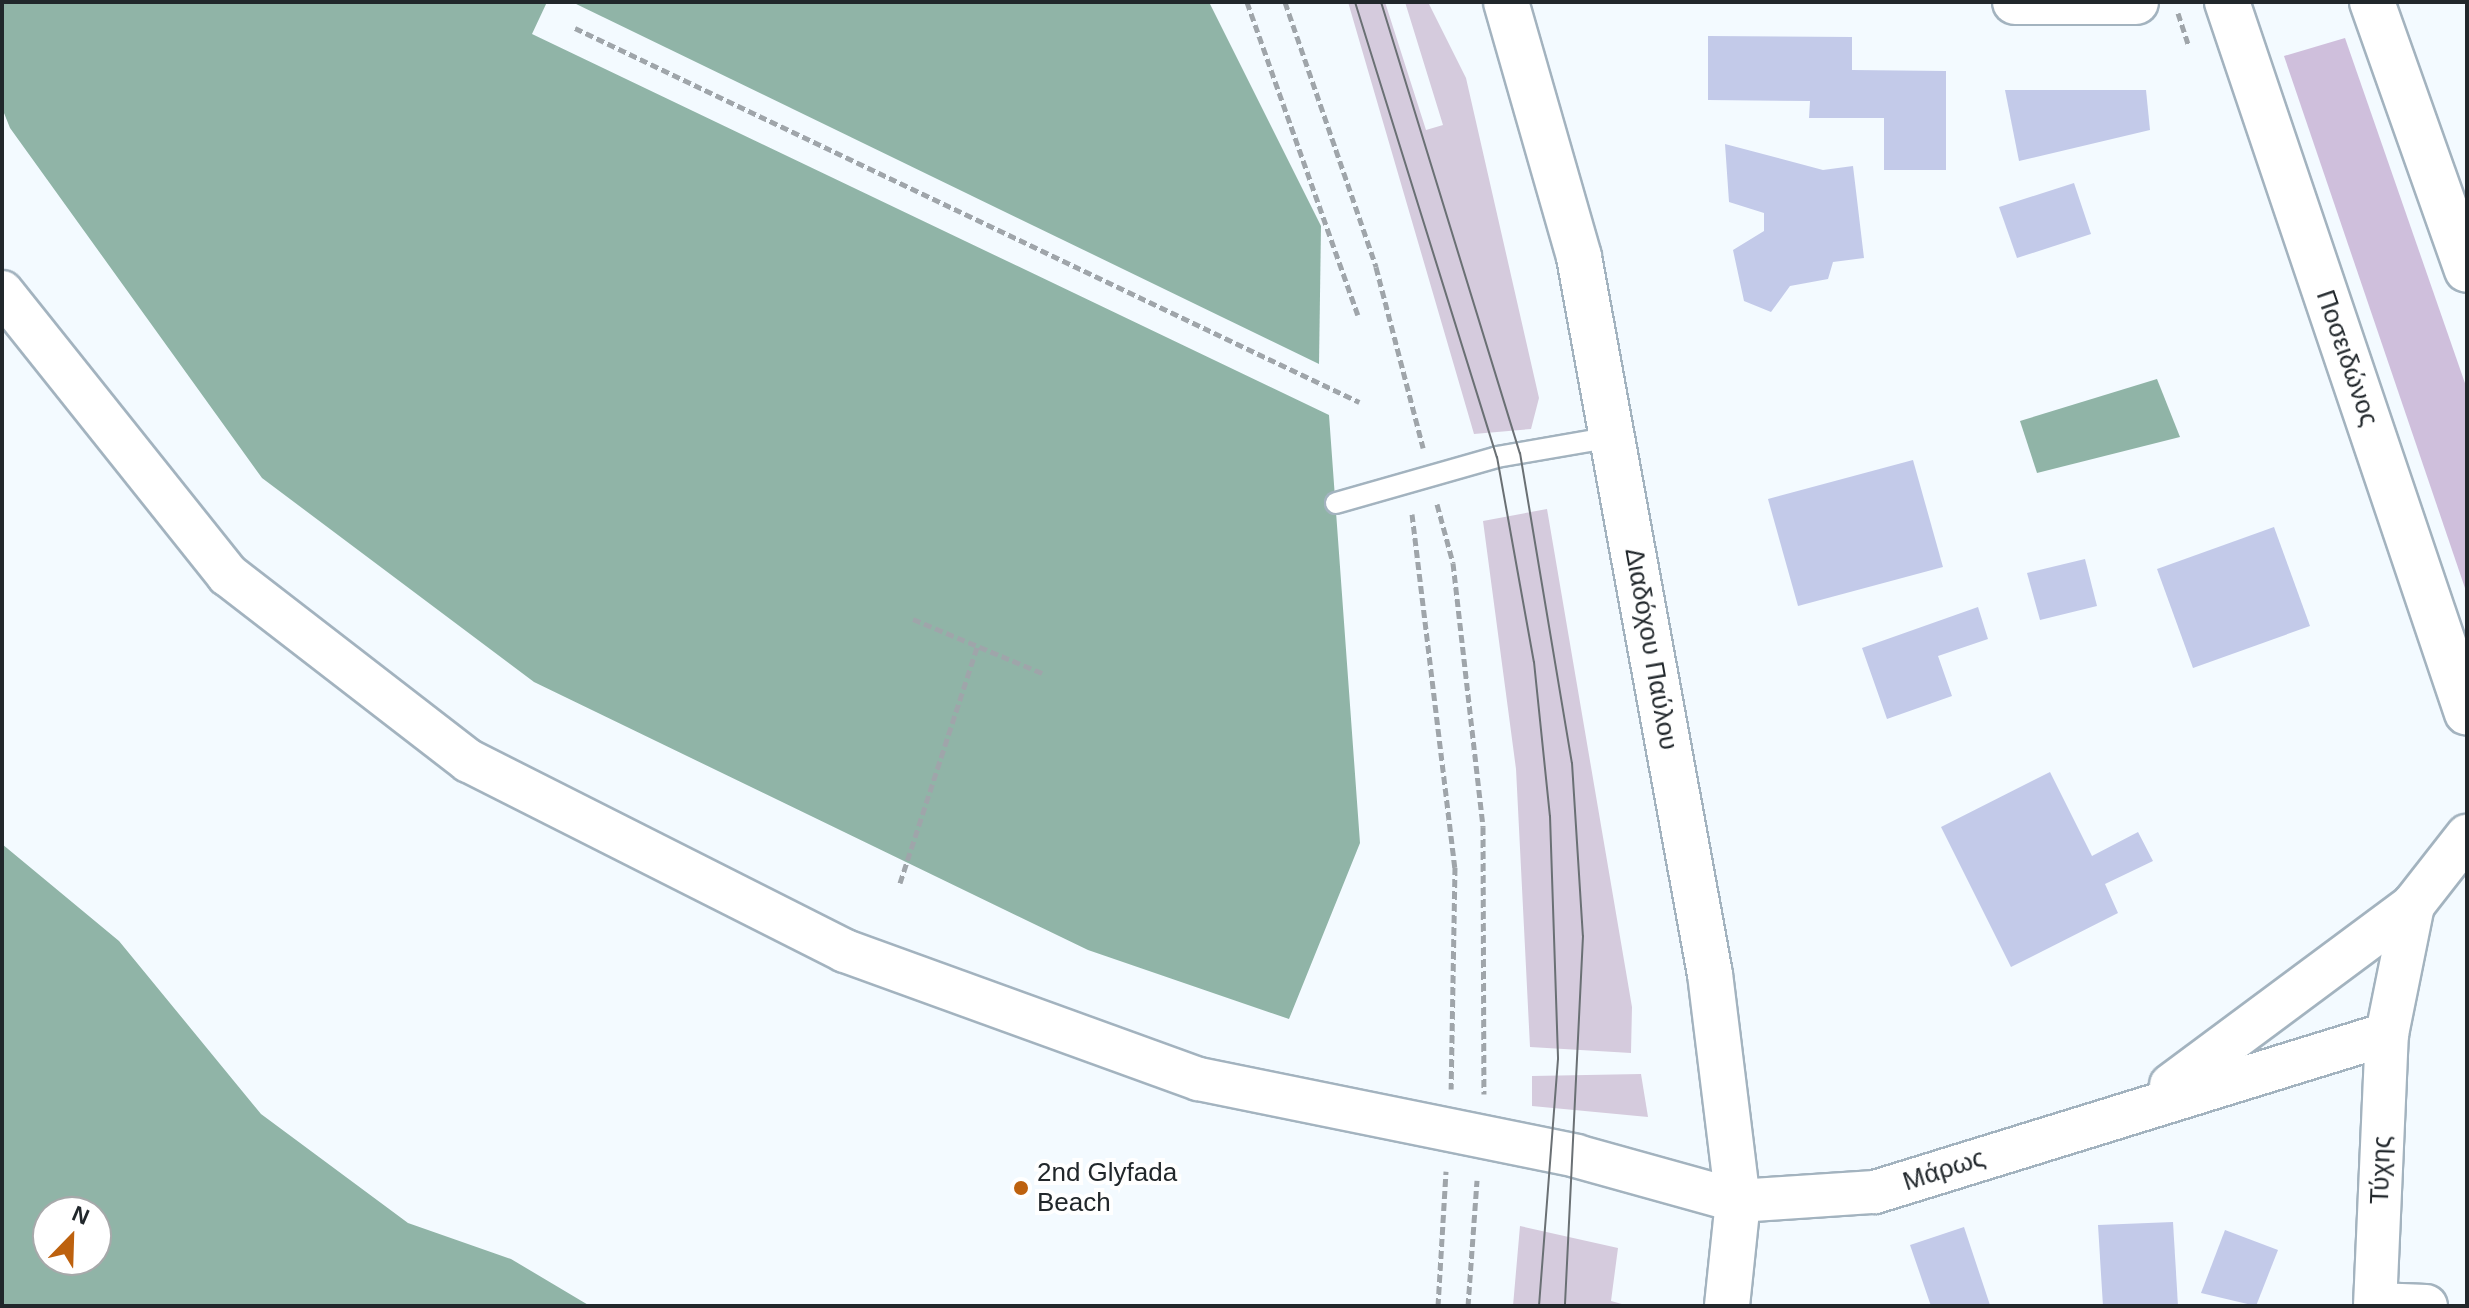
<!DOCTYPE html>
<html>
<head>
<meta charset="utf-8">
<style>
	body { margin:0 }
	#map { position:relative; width:2469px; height:1308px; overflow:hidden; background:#f3faff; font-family:Helvetica,sans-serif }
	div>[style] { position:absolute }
	.green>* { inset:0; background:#d5cbdd }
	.forest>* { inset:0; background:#cfbfdc }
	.water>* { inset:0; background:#90b4a7 }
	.building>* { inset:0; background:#c3cae9 }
	.path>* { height:5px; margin-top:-2.5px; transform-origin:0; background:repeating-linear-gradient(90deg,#9fa5aa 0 8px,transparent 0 12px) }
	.roads { filter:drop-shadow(2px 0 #a3b3bf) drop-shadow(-2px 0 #a3b3bf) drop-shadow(0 2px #a3b3bf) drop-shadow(0 -2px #a3b3bf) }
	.service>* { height:20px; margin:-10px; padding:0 10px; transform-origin:10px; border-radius:10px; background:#fff }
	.minor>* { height:42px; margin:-21px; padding:0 21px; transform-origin:21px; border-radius:21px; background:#fff }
	.tertiary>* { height:44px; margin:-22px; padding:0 22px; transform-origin:22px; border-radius:22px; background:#fff }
	.trunk>* { height:44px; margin:-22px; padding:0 22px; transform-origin:22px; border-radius:22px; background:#fff }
	.tram>* { height:2px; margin:-1px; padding:0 1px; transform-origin:1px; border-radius:1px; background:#6a7074 }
	.dots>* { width:22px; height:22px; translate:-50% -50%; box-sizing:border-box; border:4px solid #fff; border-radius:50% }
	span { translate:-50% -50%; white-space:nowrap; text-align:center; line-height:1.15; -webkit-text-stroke:8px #fff; paint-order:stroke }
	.street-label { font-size:26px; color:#21272b }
	.poi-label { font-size:26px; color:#21272b }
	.left { translate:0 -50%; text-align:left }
	.frame { position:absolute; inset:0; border:4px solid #21272b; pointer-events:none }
	.north { position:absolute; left:32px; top:1196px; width:80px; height:80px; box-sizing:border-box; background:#fff; border:2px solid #a6a9aa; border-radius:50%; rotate:23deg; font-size:22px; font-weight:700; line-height:32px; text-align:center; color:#21272b }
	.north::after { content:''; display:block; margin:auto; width:28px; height:36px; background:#bd610e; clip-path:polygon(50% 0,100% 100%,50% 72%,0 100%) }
</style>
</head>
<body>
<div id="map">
	<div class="green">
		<i style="clip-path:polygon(1348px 2px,1385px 2px,1426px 130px,1443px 125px,1405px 2px,1428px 2px,1466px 78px,1539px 398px,1531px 429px,1474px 434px)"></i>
		<i style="clip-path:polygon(1547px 509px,1632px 1007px,1631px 1053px,1530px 1047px,1516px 769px,1483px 521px)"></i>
		<i style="clip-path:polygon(1641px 1074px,1648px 1117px,1532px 1106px,1532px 1076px)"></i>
		<i style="clip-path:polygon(1520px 1226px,1618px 1248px,1611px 1301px,1629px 1306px,1513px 1306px)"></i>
	</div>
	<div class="forest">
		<i style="clip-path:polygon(2345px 38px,2467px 389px,2467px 594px,2284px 56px)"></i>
	</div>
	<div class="water">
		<i style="clip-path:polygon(2px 2px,547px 2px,532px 34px,1329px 415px,1360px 843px,1289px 1019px,1088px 950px,534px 682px,262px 478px,10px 128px,2px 108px)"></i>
		<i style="clip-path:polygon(572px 2px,1209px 2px,1321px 226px,1319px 364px)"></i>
		<i style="clip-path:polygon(2157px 379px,2180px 437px,2037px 473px,2020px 421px)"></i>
		<i style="clip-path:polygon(evenodd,2px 844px,119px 941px,261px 1114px,408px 1223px,511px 1259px,590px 1306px,2px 1306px,2px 844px,48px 1212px,96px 1212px,96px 1260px,48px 1260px,48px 1212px)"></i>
	</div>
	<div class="building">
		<i style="clip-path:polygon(1708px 36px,1852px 37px,1852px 70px,1946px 71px,1946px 170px,1884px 170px,1884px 118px,1809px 118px,1810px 101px,1708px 100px)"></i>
		<i style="clip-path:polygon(2005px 90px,2146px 90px,2150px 130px,2019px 161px)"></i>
		<i style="clip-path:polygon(1725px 144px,1823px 170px,1853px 166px,1864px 258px,1833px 262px,1828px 279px,1790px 286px,1771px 312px,1744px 301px,1733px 250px,1764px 231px,1764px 213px,1729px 202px)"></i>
		<i style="clip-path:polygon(2074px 183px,2091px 234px,2017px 258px,1999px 207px)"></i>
		<i style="clip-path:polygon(1913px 460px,1943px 567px,1798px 606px,1768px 499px)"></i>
		<i style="clip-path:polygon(2274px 527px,2310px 626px,2193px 668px,2157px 569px)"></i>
		<i style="clip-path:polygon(2085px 559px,2097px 606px,2040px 620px,2027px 573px)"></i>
		<i style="clip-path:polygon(1978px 607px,1988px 639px,1938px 656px,1952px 696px,1887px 719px,1862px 648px)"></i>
		<i style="clip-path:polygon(2050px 772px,2092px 856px,2138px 832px,2153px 861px,2105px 884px,2118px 913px,2011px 967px,1941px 827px)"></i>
		<i style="clip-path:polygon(2173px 1222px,2178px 1306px,2103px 1306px,2098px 1225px)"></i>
		<i style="clip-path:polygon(1964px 1227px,1990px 1305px,1931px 1306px,1910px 1245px)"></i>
		<i style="clip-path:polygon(2225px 1230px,2278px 1250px,2256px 1306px,2201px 1293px)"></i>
	</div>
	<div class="path">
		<i style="left:1247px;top:2px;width:332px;rotate:70.5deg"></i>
		<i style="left:1285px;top:2px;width:280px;rotate:71deg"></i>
		<i style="left:1376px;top:267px;width:187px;rotate:75.4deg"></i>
		<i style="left:2178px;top:13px;width:35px;rotate:72deg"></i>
		<i style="left:575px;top:28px;width:869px;rotate:25.5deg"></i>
		<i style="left:1437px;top:504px;width:61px;rotate:74.8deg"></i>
		<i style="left:1453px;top:563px;width:266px;rotate:83.5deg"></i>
		<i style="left:1483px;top:827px;width:267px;rotate:89.8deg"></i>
		<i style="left:1412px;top:514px;width:356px;rotate:83.1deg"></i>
		<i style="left:1455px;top:867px;width:222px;rotate:91deg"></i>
		<i style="left:913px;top:619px;width:140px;rotate:22.7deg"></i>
		<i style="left:900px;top:883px;width:248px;rotate:-71.9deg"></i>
		<i style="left:1438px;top:1306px;width:135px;rotate:-86.6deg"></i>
		<i style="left:1468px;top:1306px;width:126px;rotate:-85.9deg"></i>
	</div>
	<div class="roads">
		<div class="service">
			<i style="left:1336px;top:503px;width:167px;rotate:-15.9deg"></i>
			<i style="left:1497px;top:457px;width:118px;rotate:-9.8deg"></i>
		</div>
		<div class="minor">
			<i style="left:2px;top:292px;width:362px;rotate:51.4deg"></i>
			<i style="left:228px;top:575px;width:304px;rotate:37.7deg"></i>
			<i style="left:469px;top:761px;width:421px;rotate:26.8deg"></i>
			<i style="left:845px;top:951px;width:376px;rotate:19.9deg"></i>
			<i style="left:1199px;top:1079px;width:385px;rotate:11.5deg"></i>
			<i style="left:1576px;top:1156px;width:168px;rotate:15.5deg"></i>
			<i style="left:1738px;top:1201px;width:137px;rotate:-3.8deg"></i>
			<i style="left:1875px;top:1192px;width:536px;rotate:-17.15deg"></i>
			<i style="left:2171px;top:1085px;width:302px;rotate:-36.6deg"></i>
			<i style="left:2413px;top:905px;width:88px;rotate:-52deg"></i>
			<i style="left:2376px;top:1304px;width:50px;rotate:2.3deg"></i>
			<i style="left:2375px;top:1306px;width:272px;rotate:-87.5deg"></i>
			<i style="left:2387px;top:1034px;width:132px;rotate:-78.6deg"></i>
		</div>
		<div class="tertiary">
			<i style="left:1506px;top:2px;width:265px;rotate:74deg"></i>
			<i style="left:1579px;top:257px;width:729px;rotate:79.65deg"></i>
			<i style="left:1710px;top:974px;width:229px;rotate:83deg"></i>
			<i style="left:1738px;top:1201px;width:106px;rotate:96deg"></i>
			<i style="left:2015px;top:2px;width:121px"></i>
		</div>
		<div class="trunk">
			<i style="left:2227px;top:2px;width:750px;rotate:71.35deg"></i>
			<i style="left:2372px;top:2px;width:284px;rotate:70.5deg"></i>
		</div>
	</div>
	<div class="tram">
		<i style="left:1355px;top:2px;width:477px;rotate:72.7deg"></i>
		<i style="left:1497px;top:457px;width:208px;rotate:79.8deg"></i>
		<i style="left:1534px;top:662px;width:155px;rotate:84.1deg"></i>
		<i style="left:1550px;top:816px;width:243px;rotate:88.1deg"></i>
		<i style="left:1558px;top:1059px;width:248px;rotate:94.4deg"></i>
		<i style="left:1381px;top:2px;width:472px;rotate:72.9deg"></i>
		<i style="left:1520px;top:453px;width:314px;rotate:80.5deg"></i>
		<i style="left:1572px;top:763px;width:173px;rotate:86.4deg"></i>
		<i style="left:1583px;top:936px;width:370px;rotate:92.8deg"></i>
	</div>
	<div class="dots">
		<i style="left:1021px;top:1188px;background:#bd610e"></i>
	</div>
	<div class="street-label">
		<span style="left:2347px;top:358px;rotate:71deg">Ποσειδώνος</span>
		<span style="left:1651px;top:649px;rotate:80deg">Διαδόχου Παύλου</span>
		<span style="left:1944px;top:1170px;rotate:-18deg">Μάρως</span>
		<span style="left:2381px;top:1170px;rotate:-88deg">Τύχης</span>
	</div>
	<div class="poi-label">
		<span class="left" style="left:1037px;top:1188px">2nd Glyfada<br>Beach</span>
	</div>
	<div class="frame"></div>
	<div class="north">N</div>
</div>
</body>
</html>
